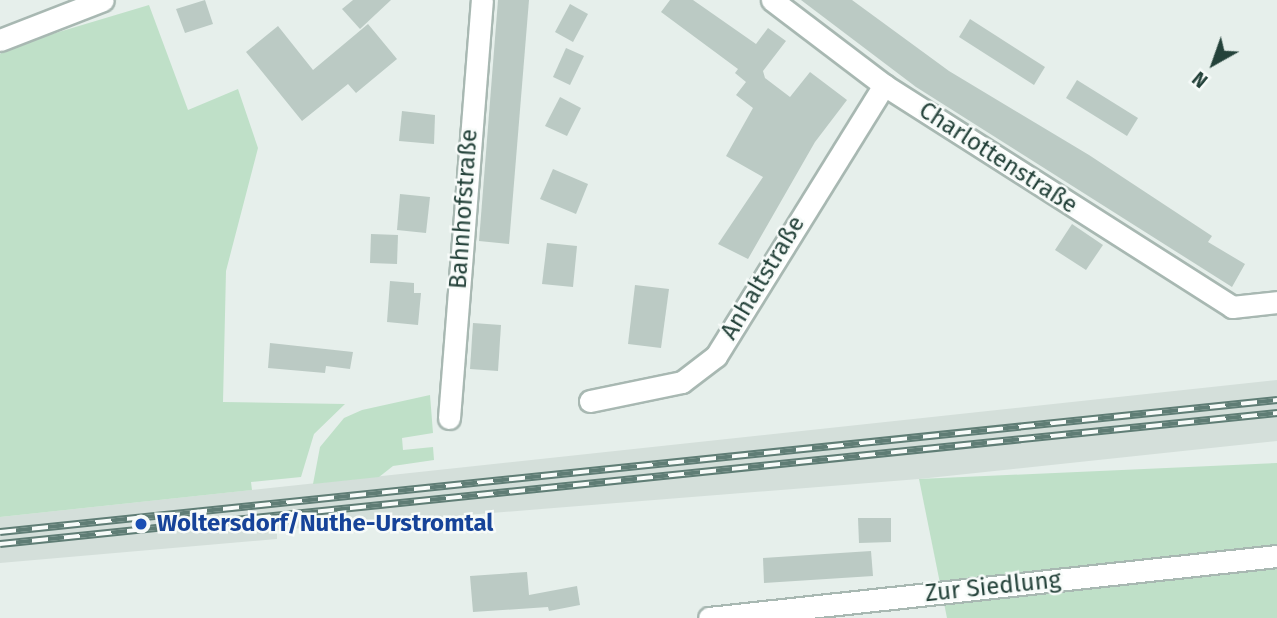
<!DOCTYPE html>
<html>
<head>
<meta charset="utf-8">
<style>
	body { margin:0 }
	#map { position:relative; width:1277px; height:618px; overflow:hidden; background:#e6efeb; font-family:"Fira Sans",sans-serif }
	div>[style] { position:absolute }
	.built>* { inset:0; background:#d4dfda }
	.green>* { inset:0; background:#bfe0c8 }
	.building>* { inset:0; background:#bbcac4 }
	.roads { filter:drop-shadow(2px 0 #a8b8b2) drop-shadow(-2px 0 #a8b8b2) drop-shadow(0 2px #a8b8b2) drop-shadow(0 -2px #a8b8b2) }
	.minor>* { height:21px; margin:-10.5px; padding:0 10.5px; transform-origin:10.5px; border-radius:10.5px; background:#fff }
	.rail>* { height:8px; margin-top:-4px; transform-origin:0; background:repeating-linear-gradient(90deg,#f7fbf9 0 16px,#5f7d75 0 32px); box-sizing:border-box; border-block:2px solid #5f7d75 }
	.dots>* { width:19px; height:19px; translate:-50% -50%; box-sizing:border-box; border:4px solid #f7fbf9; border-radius:50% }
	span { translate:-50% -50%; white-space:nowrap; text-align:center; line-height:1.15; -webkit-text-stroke:5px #f7fbf9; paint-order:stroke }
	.street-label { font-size:24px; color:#24423a }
	.transit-label { font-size:24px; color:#164399; font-weight:700 }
	.left { translate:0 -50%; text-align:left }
	.north { position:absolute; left:1179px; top:28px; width:70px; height:70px; -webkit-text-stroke:5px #f7fbf9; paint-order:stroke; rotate:220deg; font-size:19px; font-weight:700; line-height:28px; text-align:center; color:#24423a }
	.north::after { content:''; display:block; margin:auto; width:24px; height:32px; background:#24423a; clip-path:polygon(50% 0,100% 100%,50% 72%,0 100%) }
</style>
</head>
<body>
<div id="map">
	<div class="built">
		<i style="clip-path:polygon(1277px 380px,1277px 441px,919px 479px,277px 530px,277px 539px,0 563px,0 517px)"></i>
	</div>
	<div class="green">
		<i style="clip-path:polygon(149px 5px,188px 110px,238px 89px,258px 148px,226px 271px,223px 402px,345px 404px,314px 434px,301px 477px,251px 482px,252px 490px,0 517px,0 54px,12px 46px)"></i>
		<i style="clip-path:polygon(430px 395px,433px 433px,402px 438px,403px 450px,433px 447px,434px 460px,393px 466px,379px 477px,313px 484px,320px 447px,344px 418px,362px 410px)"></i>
		<i style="clip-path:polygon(1277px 463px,1277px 618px,947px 618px,919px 479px)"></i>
	</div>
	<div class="building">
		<i style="clip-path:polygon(205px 0,213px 24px,185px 33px,176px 9px)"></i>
		<i style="clip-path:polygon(353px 0,391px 0,360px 29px,342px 9px)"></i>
		<i style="clip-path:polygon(498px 0,529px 0,509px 244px,479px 241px)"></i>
		<i style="clip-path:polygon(670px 0,693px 0,756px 44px,768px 28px,786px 41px,763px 71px,765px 78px,790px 97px,810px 72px,847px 100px,815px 142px,748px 259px,718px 244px,763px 177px,726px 156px,753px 108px,736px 95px,746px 82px,735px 73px,738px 69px,661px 12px)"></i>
		<i style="clip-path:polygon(801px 0,852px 0,949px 71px,1089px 155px,1212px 236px,1208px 242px,1245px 264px,1232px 287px,916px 87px)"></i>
		<i style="clip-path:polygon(570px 4px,588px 14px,573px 42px,555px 32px)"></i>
		<i style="clip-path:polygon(970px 19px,1045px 67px,1034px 85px,959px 37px)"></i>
		<i style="clip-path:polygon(368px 24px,397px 59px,356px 93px,348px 84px,302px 121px,246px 52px,278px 26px,313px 70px)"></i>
		<i style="clip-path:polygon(566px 48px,584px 56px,570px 85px,553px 77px)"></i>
		<i style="clip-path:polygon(1077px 80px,1138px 118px,1127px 136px,1066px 98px)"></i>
		<i style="clip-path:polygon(560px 97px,581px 108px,567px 136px,545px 126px)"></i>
		<i style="clip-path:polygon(402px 111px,435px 115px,434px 144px,399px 141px)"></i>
		<i style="clip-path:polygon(553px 169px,588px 184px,576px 214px,540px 199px)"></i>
		<i style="clip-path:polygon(400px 194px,430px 197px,426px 233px,397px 230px)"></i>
		<i style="clip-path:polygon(1072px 224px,1103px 245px,1086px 270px,1055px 250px)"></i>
		<i style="clip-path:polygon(371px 234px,398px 235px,397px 264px,370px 263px)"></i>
		<i style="clip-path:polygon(547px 243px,577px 246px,573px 287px,542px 284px)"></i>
		<i style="clip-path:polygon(390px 281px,414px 283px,414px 293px,421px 293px,418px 325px,387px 322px)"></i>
		<i style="clip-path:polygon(635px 285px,669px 289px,661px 348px,628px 344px)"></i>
		<i style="clip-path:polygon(473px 323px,501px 325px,498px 371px,470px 369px)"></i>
		<i style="clip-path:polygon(270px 343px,353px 352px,350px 369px,326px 366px,325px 373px,268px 368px)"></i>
		<i style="clip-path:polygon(858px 518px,891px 518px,891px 542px,859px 543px)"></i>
		<i style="clip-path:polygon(871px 551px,873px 576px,764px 583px,763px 558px)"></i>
		<i style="clip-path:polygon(527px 572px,529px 595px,577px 586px,580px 605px,549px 611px,548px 607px,473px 612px,470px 576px)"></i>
	</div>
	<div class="roads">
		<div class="minor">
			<i style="left:772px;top:0;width:141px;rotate:37.2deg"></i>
			<i style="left:884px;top:85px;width:413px;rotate:32.5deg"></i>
			<i style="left:1232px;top:307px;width:45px;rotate:-6.3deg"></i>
			<i style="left:0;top:40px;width:110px;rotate:-21.2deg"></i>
			<i style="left:590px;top:401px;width:94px;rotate:-11.7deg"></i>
			<i style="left:682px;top:382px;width:43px;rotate:-37.4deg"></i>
			<i style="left:716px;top:356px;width:319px;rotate:-58.2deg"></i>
			<i style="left:449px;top:418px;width:419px;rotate:-85.5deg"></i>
			<i style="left:709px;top:618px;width:571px;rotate:-6.23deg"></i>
		</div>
	</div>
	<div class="rail">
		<i style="left:0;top:532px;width:1284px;rotate:-5.9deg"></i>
		<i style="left:0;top:544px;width:1284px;rotate:-5.86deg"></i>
	</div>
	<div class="dots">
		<i style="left:141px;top:524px;background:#1a4fb4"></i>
	</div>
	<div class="street-label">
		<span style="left:998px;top:158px;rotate:33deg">Charlottenstraße</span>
		<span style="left:464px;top:209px;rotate:-86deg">Bahnhofstraße</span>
		<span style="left:763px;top:278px;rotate:-59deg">Anhaltstraße</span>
		<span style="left:993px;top:587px;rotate:-6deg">Zur Siedlung</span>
	</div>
	<div class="transit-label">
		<span class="left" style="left:157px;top:524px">Woltersdorf/Nuthe-Urstromtal</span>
	</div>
	<div class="north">N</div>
</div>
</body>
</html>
